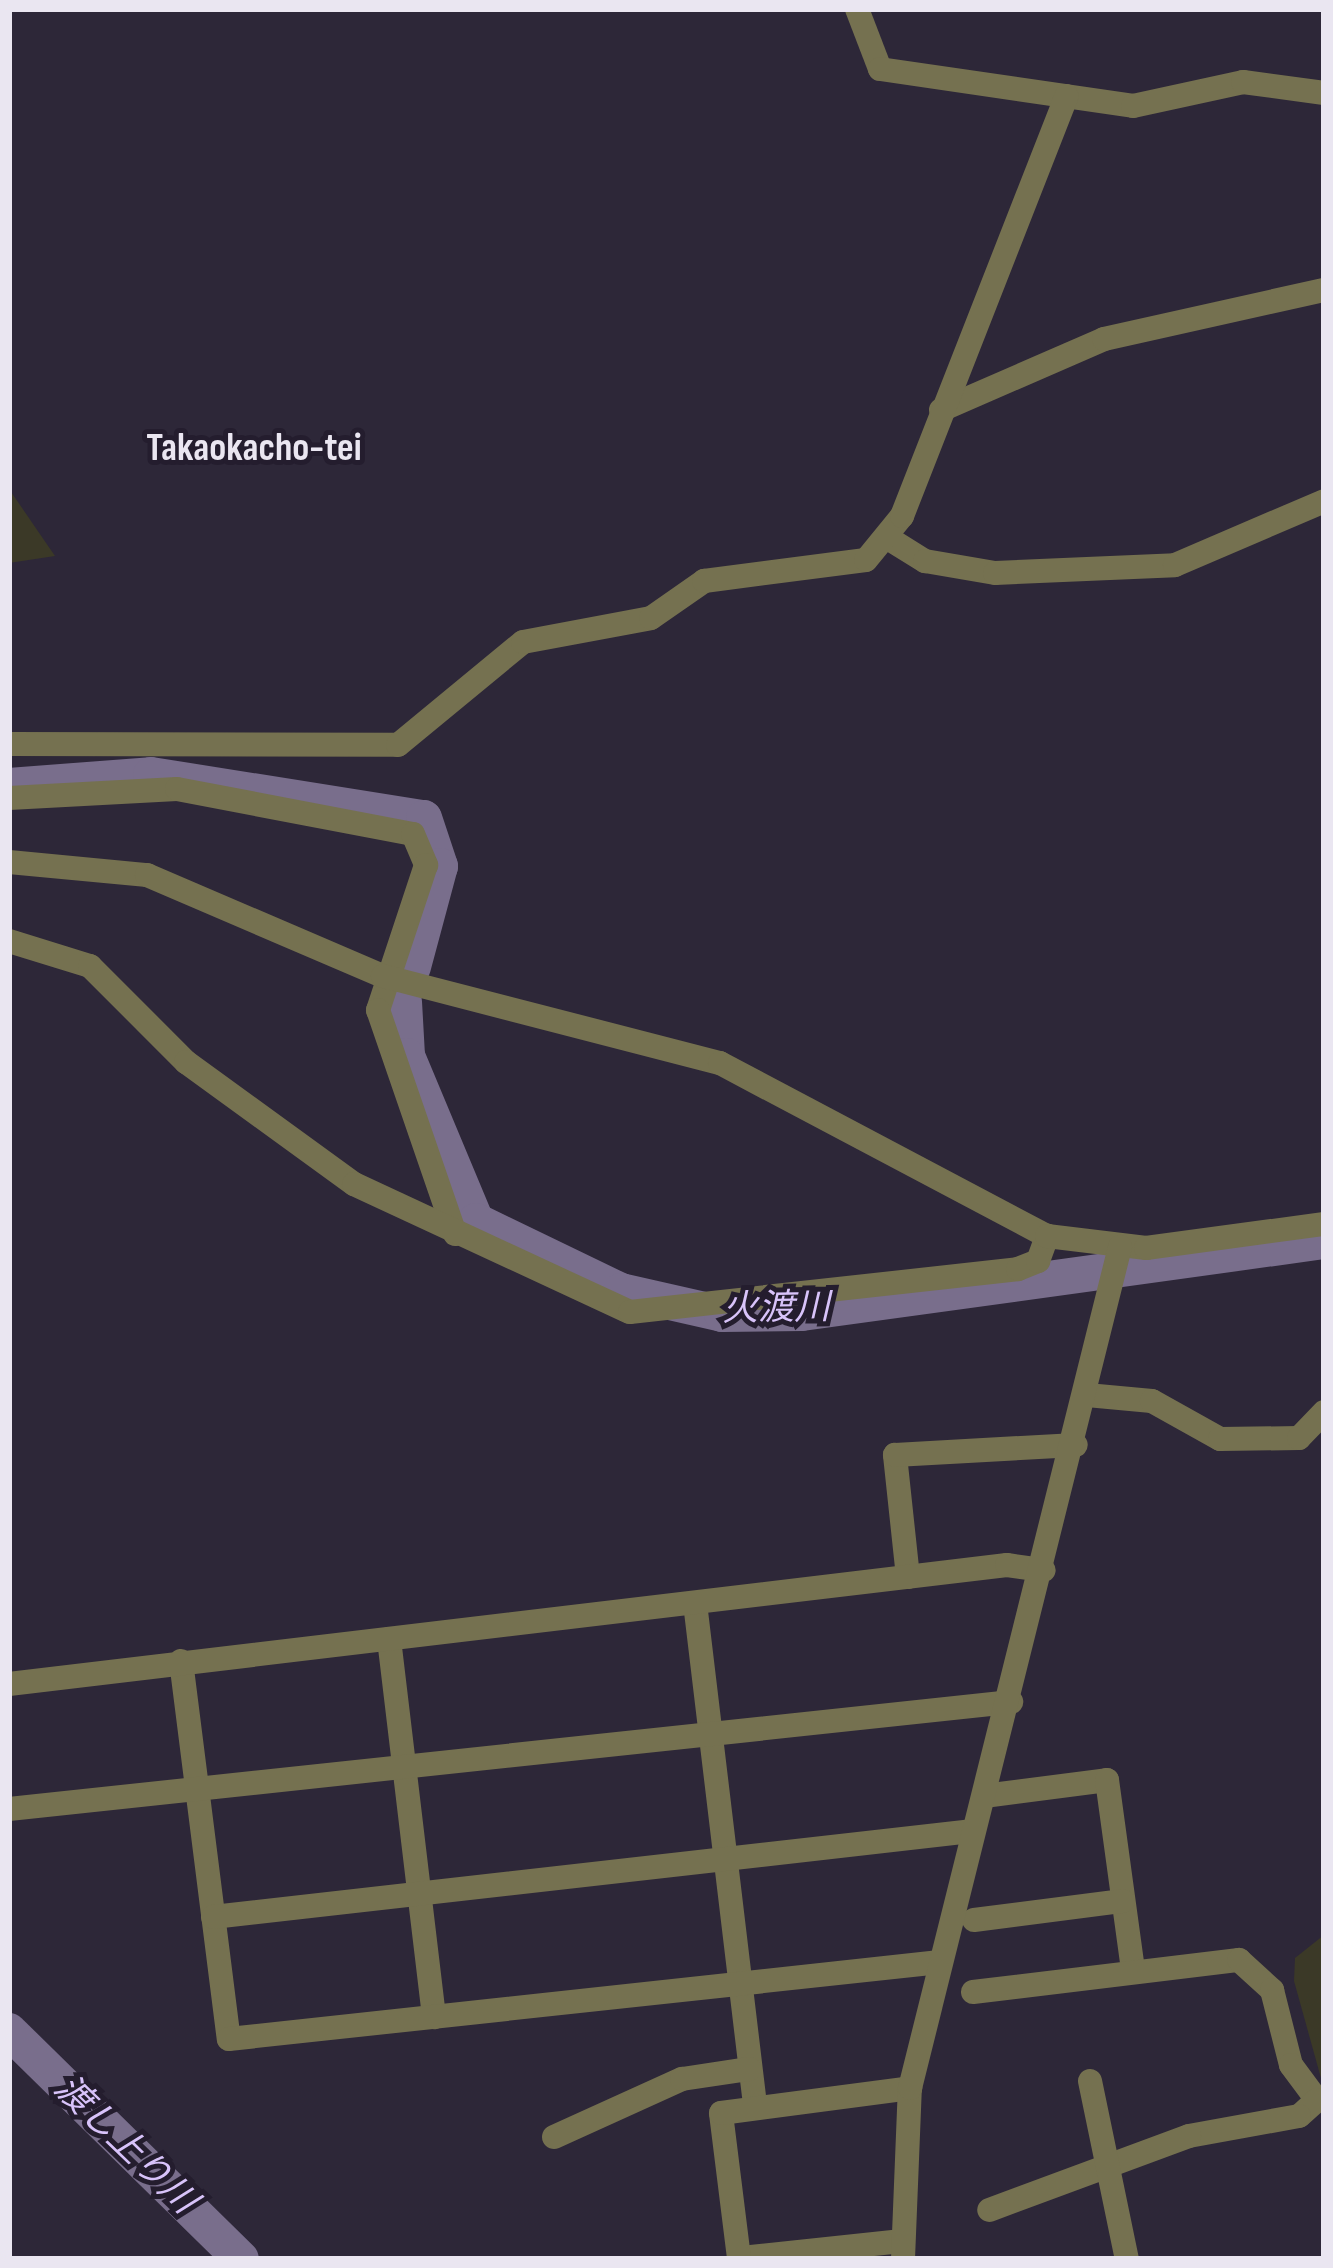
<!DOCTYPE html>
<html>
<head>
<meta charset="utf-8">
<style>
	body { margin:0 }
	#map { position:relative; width:1333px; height:2268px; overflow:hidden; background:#2d2738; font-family:"Sofia Sans Condensed","Noto Sans JP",sans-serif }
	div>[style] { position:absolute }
	.green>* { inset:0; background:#3b3927 }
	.river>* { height:36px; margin:-18px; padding:0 18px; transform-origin:18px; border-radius:18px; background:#796e8c }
	.minor>* { height:24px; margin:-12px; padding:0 12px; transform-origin:12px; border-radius:12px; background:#757150 }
	.tertiary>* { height:24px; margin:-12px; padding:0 12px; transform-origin:12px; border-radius:12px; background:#757150 }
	span { translate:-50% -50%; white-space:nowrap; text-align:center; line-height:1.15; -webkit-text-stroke:10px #241d2e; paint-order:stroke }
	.water-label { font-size:36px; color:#d8c3fa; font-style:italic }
	.quarter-label { font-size:39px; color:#eae6f1; font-weight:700 }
	.frame { position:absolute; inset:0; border:12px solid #eae6f1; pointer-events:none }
</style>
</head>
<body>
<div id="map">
	<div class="green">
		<i style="clip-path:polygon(9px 489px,55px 556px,9px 563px)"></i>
		<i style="clip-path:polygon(1324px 1935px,1324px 2089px,1294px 1981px,1295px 1958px)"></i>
	</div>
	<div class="river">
		<i style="left:9px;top:786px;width:142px;rotate:-4.4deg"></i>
		<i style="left:151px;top:775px;width:276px;rotate:9deg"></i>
		<i style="left:424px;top:818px;width:51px;rotate:71.6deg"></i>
		<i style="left:440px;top:866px;width:105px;rotate:105deg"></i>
		<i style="left:404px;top:1002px;width:54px;rotate:86.8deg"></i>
		<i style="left:407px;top:1056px;width:179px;rotate:67.3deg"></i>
		<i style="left:476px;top:1221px;width:161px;rotate:25.8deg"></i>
		<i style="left:621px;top:1291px;width:104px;rotate:12.8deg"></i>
		<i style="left:722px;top:1314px;width:80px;rotate:-0.7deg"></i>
		<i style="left:802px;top:1313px;width:527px;rotate:-7.85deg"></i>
		<i style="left:9px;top:2031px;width:325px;rotate:44.5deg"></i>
	</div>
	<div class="minor">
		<i style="left:857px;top:9px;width:64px;rotate:69deg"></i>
		<i style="left:880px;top:69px;width:256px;rotate:8.3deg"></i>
		<i style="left:1133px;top:106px;width:113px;rotate:-12.3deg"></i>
		<i style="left:1243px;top:82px;width:82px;rotate:7.7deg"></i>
		<i style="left:941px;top:410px;width:178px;rotate:-23.5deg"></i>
		<i style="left:1104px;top:339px;width:225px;rotate:-12.6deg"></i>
		<i style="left:891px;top:540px;width:40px;rotate:32deg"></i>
		<i style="left:925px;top:561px;width:71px;rotate:9.7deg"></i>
		<i style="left:995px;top:573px;width:180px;rotate:-2.5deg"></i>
		<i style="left:1175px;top:565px;width:162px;rotate:-23.2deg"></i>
		<i style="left:9px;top:744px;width:389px;rotate:0.1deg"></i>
		<i style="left:398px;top:745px;width:162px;rotate:-39.5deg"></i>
		<i style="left:523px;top:642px;width:130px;rotate:-10.6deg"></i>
		<i style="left:651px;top:618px;width:65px;rotate:-34.9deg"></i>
		<i style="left:704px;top:581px;width:163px;rotate:-7.4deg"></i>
		<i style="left:866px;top:560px;width:57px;rotate:-50.7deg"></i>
		<i style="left:902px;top:516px;width:451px;rotate:-68.6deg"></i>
		<i style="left:9px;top:798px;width:168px;rotate:-3.1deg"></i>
		<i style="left:177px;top:789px;width:240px;rotate:10.8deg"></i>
		<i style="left:413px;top:834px;width:34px;rotate:67deg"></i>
		<i style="left:426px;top:865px;width:153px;rotate:108.3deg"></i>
		<i style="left:378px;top:1010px;width:237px;rotate:71deg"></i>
		<i style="left:9px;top:941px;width:85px;rotate:17.2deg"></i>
		<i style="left:90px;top:966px;width:136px;rotate:45deg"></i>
		<i style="left:186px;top:1062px;width:208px;rotate:36deg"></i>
		<i style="left:354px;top:1184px;width:304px;rotate:24.9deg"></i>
		<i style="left:630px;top:1312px;width:390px;rotate:-6.3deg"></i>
		<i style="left:1018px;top:1269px;width:22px;rotate:-22deg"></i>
		<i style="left:1038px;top:1261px;width:27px;rotate:-70deg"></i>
		<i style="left:1087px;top:1395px;width:65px;rotate:5.3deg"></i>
		<i style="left:1152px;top:1401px;width:78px;rotate:29.2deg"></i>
		<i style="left:1220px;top:1439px;width:79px;rotate:-0.7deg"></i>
		<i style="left:1299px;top:1438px;width:36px;rotate:-46deg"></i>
		<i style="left:908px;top:1577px;width:123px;rotate:-96.1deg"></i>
		<i style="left:895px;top:1455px;width:181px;rotate:-3.2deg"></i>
		<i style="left:695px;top:1603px;width:506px;rotate:83.18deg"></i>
		<i style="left:389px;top:1639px;width:381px;rotate:83.2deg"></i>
		<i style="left:181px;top:1661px;width:381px;rotate:82.8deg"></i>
		<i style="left:229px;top:2039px;width:715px;rotate:-6.18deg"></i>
		<i style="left:9px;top:1684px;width:1005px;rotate:-6.8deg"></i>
		<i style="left:1007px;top:1565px;width:37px;rotate:8deg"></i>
		<i style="left:984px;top:1796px;width:124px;rotate:-7.4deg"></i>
		<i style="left:1107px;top:1780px;width:193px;rotate:82.2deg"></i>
		<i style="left:9px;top:1809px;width:1008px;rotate:-6.1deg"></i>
		<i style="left:213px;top:1917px;width:765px;rotate:-6.46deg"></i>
		<i style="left:974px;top:1920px;width:150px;rotate:-7.3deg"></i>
		<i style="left:973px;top:1992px;width:268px;rotate:-6.9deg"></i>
		<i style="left:1239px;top:1960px;width:45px;rotate:42.3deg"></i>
		<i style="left:1272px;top:1990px;width:77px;rotate:75.8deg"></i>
		<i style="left:1291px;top:2065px;width:44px;rotate:53.4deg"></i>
		<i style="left:1317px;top:2100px;width:24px;rotate:138deg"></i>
		<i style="left:1299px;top:2116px;width:112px;rotate:169.7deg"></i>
		<i style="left:1189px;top:2136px;width:213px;rotate:159.7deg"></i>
		<i style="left:1090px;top:2081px;width:182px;rotate:78.3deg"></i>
		<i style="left:554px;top:2137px;width:141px;rotate:-24.4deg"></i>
		<i style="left:682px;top:2079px;width:68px;rotate:-8.5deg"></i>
		<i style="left:902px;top:2241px;width:164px;rotate:174deg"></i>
		<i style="left:739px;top:2258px;width:146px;rotate:-97.1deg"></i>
		<i style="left:721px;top:2113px;width:191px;rotate:-7.5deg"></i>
	</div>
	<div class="tertiary">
		<i style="left:9px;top:862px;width:139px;rotate:5.4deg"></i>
		<i style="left:147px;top:875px;width:257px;rotate:23.2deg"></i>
		<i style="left:383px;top:976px;width:348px;rotate:14.5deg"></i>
		<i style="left:720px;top:1063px;width:370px;rotate:27.9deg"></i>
		<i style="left:1047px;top:1236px;width:100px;rotate:6.9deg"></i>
		<i style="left:1146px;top:1248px;width:180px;rotate:-7.7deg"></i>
		<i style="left:903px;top:2259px;width:171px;rotate:-87.7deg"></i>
		<i style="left:910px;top:2088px;width:867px;rotate:-75.98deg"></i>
	</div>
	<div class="water-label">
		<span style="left:776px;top:1309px;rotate:-1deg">火渡川</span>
		<span style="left:125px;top:2145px;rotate:44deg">渡し上り川</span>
	</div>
	<div class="quarter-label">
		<span style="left:254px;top:449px">Takaokacho-tei</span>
	</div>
	<div class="frame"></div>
</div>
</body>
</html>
